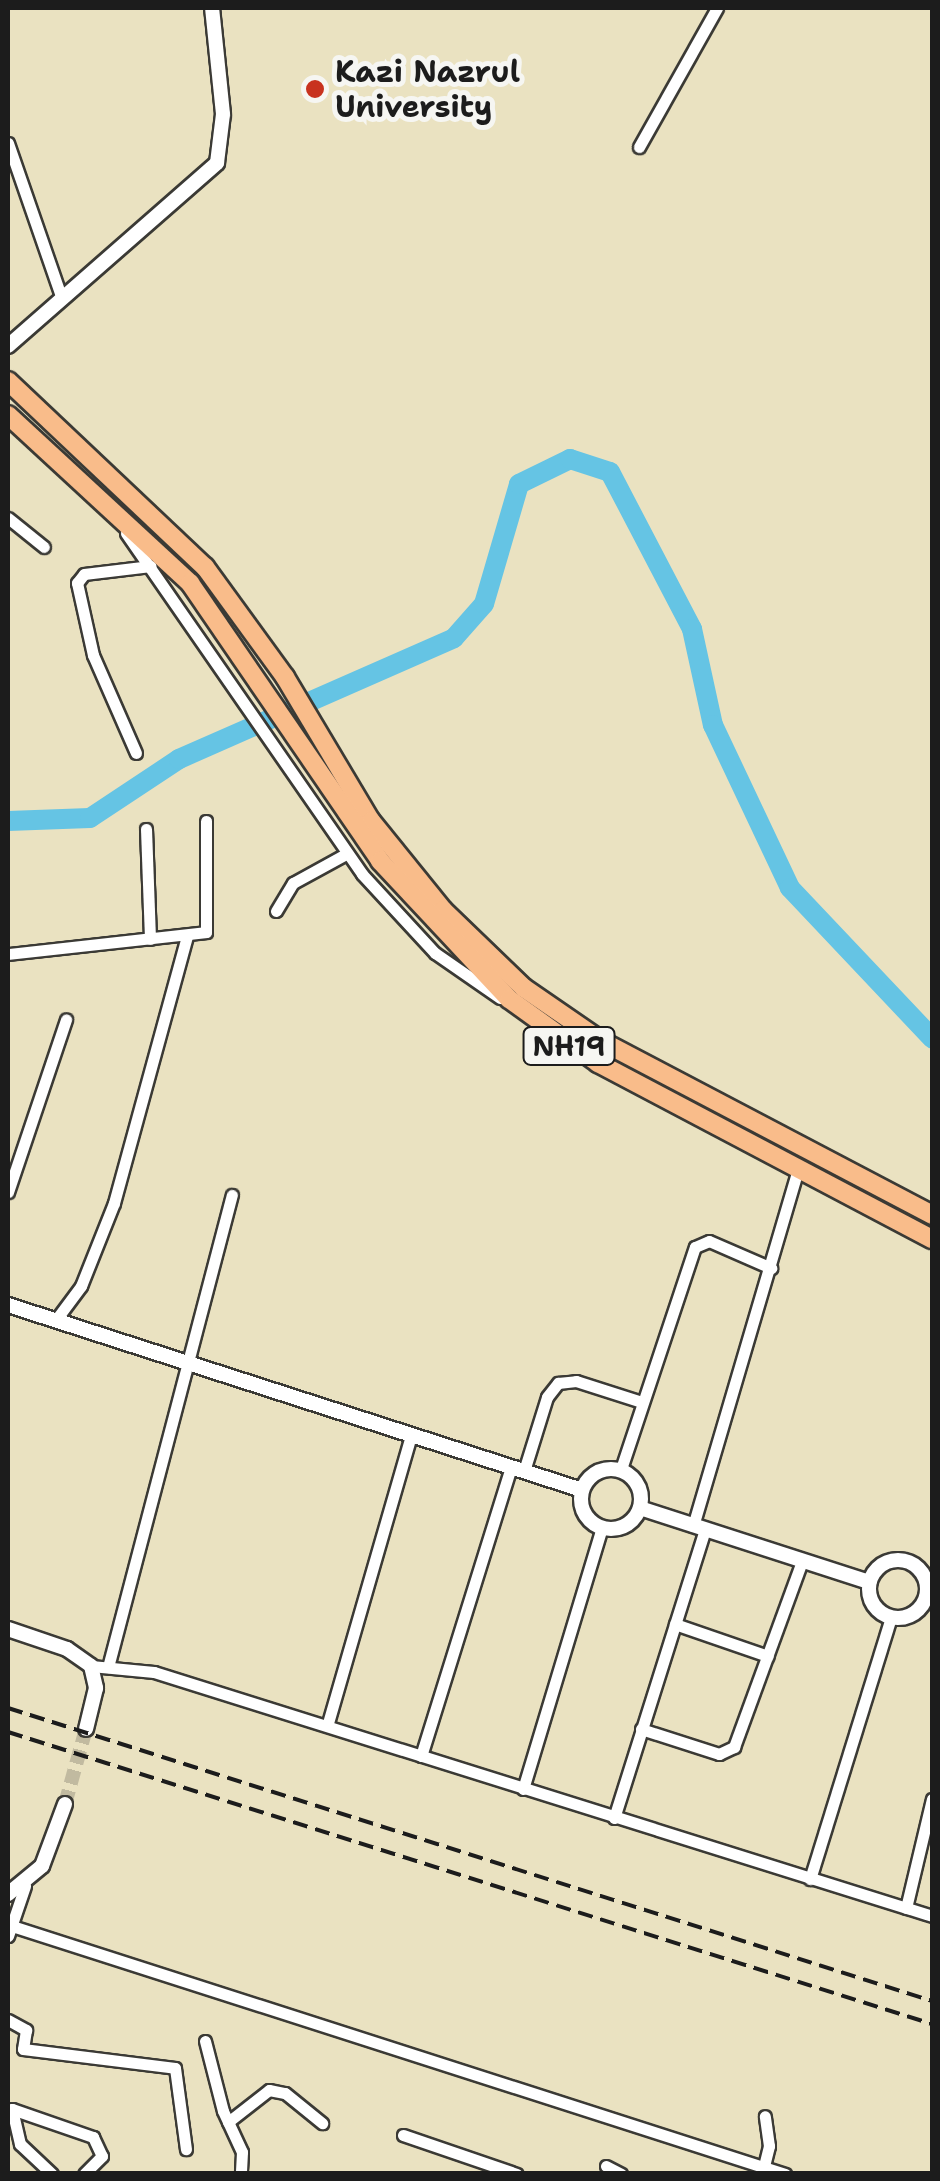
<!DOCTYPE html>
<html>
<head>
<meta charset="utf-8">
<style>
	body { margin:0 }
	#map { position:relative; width:940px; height:2181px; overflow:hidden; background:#eae2c1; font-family:"Shantell Sans",sans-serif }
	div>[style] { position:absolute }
	.river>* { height:20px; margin:-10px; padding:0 10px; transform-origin:10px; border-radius:10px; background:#65c4e4 }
	.tertiary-tunnel>* { height:14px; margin-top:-7px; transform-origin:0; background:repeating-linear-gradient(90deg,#c1baa0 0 14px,transparent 0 21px) }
	.roads { filter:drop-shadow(2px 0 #3b3a35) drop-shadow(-2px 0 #3b3a35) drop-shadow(0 2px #3b3a35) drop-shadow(0 -2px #3b3a35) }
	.minor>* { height:11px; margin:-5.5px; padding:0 5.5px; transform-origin:5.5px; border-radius:5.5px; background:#fff }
	.tertiary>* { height:14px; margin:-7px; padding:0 7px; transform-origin:7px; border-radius:7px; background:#fff }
	.tertiary>.ring { margin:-7px; padding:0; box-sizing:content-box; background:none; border:14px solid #fff; border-radius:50% }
	.trunk>* { height:18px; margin:-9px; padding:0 9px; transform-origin:9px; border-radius:9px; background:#f9bc8a }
	.rail>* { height:4px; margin-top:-2px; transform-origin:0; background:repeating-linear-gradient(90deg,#1c1c1c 0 15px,transparent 0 23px) }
	.dots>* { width:28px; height:28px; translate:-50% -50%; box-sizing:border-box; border:5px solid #f6f6f2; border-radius:50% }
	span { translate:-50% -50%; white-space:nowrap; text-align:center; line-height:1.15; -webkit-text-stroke:10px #f6f6f2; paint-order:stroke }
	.shield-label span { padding:2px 8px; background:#f6f6f2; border:2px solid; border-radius:8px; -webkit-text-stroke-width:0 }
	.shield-label { font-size:28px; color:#1c1c1c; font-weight:700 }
	.poi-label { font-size:30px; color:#1c1c1c; font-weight:700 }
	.left { translate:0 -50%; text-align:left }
	.frame { position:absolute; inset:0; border:10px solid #1c1c1c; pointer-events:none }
</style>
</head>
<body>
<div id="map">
	<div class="river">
		<i style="left:8px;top:821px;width:82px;rotate:-2.1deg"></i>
		<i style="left:90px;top:818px;width:107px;rotate:-33.5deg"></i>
		<i style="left:179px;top:759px;width:300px;rotate:-23.7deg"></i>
		<i style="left:454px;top:638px;width:45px;rotate:-48.6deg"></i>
		<i style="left:484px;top:604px;width:125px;rotate:-73.7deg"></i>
		<i style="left:519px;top:484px;width:57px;rotate:-26.1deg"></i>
		<i style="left:570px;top:459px;width:42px;rotate:18deg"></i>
		<i style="left:610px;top:472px;width:177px;rotate:62.4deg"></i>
		<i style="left:692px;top:629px;width:98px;rotate:77.7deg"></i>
		<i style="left:713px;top:725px;width:180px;rotate:64.7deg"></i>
		<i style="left:790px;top:888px;width:207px;rotate:46.6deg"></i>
	</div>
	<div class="tertiary-tunnel">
		<i style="left:65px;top:1804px;width:78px;rotate:-74.4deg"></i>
	</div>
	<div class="roads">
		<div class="minor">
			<i style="left:8px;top:143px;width:159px;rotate:70.9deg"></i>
			<i style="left:639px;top:147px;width:159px;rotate:-60.7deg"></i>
			<i style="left:8px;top:518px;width:46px;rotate:38.9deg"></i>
			<i style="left:126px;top:533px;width:415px;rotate:55.3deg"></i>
			<i style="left:362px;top:874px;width:108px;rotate:47.3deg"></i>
			<i style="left:435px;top:953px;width:79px;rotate:34.7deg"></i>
			<i style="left:136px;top:753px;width:107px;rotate:-113.7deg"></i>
			<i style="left:93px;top:655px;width:74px;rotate:-102.5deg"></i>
			<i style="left:77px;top:583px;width:11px;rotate:-52deg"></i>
			<i style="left:84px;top:574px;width:67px;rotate:-6.8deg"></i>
			<i style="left:146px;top:829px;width:110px;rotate:87.9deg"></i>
			<i style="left:276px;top:911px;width:33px;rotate:-59deg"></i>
			<i style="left:293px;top:883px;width:60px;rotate:-28.7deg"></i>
			<i style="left:8px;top:954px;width:199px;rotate:-6.3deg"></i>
			<i style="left:206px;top:932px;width:111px;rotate:-90deg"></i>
			<i style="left:8px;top:1192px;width:182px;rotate:-71.4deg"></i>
			<i style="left:55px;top:1321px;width:44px;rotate:-53.4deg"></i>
			<i style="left:81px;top:1286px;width:89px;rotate:-68.3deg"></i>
			<i style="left:114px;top:1203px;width:277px;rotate:-74.7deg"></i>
			<i style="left:621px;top:1469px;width:234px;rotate:-71.6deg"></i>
			<i style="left:695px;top:1247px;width:15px;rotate:-23deg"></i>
			<i style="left:709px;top:1241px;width:68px;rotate:23.5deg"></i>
			<i style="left:524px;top:1471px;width:77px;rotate:-72.7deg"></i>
			<i style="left:547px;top:1397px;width:18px;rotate:-52deg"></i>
			<i style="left:558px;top:1383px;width:18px;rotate:-6deg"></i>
			<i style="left:576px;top:1381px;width:69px;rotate:17.7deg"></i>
			<i style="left:693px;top:1526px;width:372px;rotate:-73.6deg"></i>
			<i style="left:675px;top:1624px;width:98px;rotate:19deg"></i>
			<i style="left:91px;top:1666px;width:63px;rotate:5.4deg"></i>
			<i style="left:154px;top:1672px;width:815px;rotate:17.41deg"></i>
			<i style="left:108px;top:1667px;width:488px;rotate:-75.3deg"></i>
			<i style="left:328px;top:1723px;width:300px;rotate:-73.9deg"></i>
			<i style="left:641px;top:1729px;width:82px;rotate:17.8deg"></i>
			<i style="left:719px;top:1754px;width:17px;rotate:-25deg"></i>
			<i style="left:734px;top:1747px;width:198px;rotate:-69.9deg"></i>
			<i style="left:421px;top:1756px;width:303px;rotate:-72.7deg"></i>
			<i style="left:523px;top:1789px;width:273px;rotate:-73.2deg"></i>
			<i style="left:614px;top:1818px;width:302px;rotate:-72.5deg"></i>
			<i style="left:810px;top:1879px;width:273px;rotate:-72.8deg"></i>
			<i style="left:906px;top:1908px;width:112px;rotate:-76.6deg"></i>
			<i style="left:12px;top:1926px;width:812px;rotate:17.79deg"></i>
			<i style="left:8px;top:1936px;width:53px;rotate:-71.2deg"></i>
			<i style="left:8px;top:2020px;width:21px;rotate:29deg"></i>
			<i style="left:26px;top:2030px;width:19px;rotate:99deg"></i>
			<i style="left:23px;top:2049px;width:153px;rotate:7.1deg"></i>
			<i style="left:175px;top:2068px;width:82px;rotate:82.3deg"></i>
			<i style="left:205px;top:2041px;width:72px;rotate:75.6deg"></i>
			<i style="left:223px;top:2111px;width:45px;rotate:65.1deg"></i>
			<i style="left:242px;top:2152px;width:22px;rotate:93deg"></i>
			<i style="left:228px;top:2122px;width:52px;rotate:-38deg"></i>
			<i style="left:269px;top:2090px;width:16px;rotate:11deg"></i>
			<i style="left:285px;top:2093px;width:48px;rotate:39deg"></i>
			<i style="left:403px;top:2135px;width:120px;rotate:18.9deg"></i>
			<i style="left:606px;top:2166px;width:17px;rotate:28deg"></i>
			<i style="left:52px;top:2174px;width:44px;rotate:-136.8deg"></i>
			<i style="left:20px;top:2144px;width:36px;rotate:-103deg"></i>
			<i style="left:12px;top:2109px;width:86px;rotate:19.1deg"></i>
			<i style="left:93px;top:2137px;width:21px;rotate:65deg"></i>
			<i style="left:102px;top:2156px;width:25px;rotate:135deg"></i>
			<i style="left:762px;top:2174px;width:29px;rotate:-76deg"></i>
			<i style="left:769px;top:2146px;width:30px;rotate:-98deg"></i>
		</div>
		<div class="tertiary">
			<i style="left:8px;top:346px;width:278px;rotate:-41.2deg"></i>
			<i style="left:217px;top:163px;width:49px;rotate:-83deg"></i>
			<i style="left:223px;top:114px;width:107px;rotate:-95.9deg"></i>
			<i style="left:8px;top:1305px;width:603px;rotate:17.86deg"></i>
			<i class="ring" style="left:581px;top:1469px;width:46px;height:46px"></i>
			<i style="left:640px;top:1508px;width:241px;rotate:17.9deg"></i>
			<i class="ring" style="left:869px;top:1560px;width:44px;height:44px"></i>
			<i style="left:8px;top:1629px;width:62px;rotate:18.7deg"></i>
			<i style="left:67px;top:1649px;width:29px;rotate:35deg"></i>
			<i style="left:91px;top:1666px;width:23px;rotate:77deg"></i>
			<i style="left:96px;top:1688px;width:42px;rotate:103.7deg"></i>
			<i style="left:8px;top:1894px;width:44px;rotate:-39.5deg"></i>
			<i style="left:42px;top:1866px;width:66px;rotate:-69.6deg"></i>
		</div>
		<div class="trunk">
			<i style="left:8px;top:381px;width:271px;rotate:43.4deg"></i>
			<i style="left:205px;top:567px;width:136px;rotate:54deg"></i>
			<i style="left:285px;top:677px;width:168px;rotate:59.2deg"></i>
			<i style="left:371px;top:821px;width:114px;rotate:51deg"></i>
			<i style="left:443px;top:910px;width:112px;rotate:43.9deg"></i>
			<i style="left:524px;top:988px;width:93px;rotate:34.5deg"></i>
			<i style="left:601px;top:1041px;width:374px;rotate:27.7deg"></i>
			<i style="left:8px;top:415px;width:248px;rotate:42.7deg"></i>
			<i style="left:190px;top:583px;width:337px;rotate:55.6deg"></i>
			<i style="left:380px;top:861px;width:189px;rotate:46.9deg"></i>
			<i style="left:509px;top:999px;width:110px;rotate:35.7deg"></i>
			<i style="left:598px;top:1063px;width:378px;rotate:27.8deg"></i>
		</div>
	</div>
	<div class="rail">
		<i style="left:8px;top:1708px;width:969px;rotate:17.59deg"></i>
		<i style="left:8px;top:1732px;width:969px;rotate:17.54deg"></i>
	</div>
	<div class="dots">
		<i style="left:315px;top:89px;background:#c8321e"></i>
	</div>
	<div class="shield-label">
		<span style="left:569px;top:1046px">NH19</span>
	</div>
	<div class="poi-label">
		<span class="left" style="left:335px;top:89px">Kazi Nazrul<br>University</span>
	</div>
	<div class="frame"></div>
</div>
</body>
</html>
